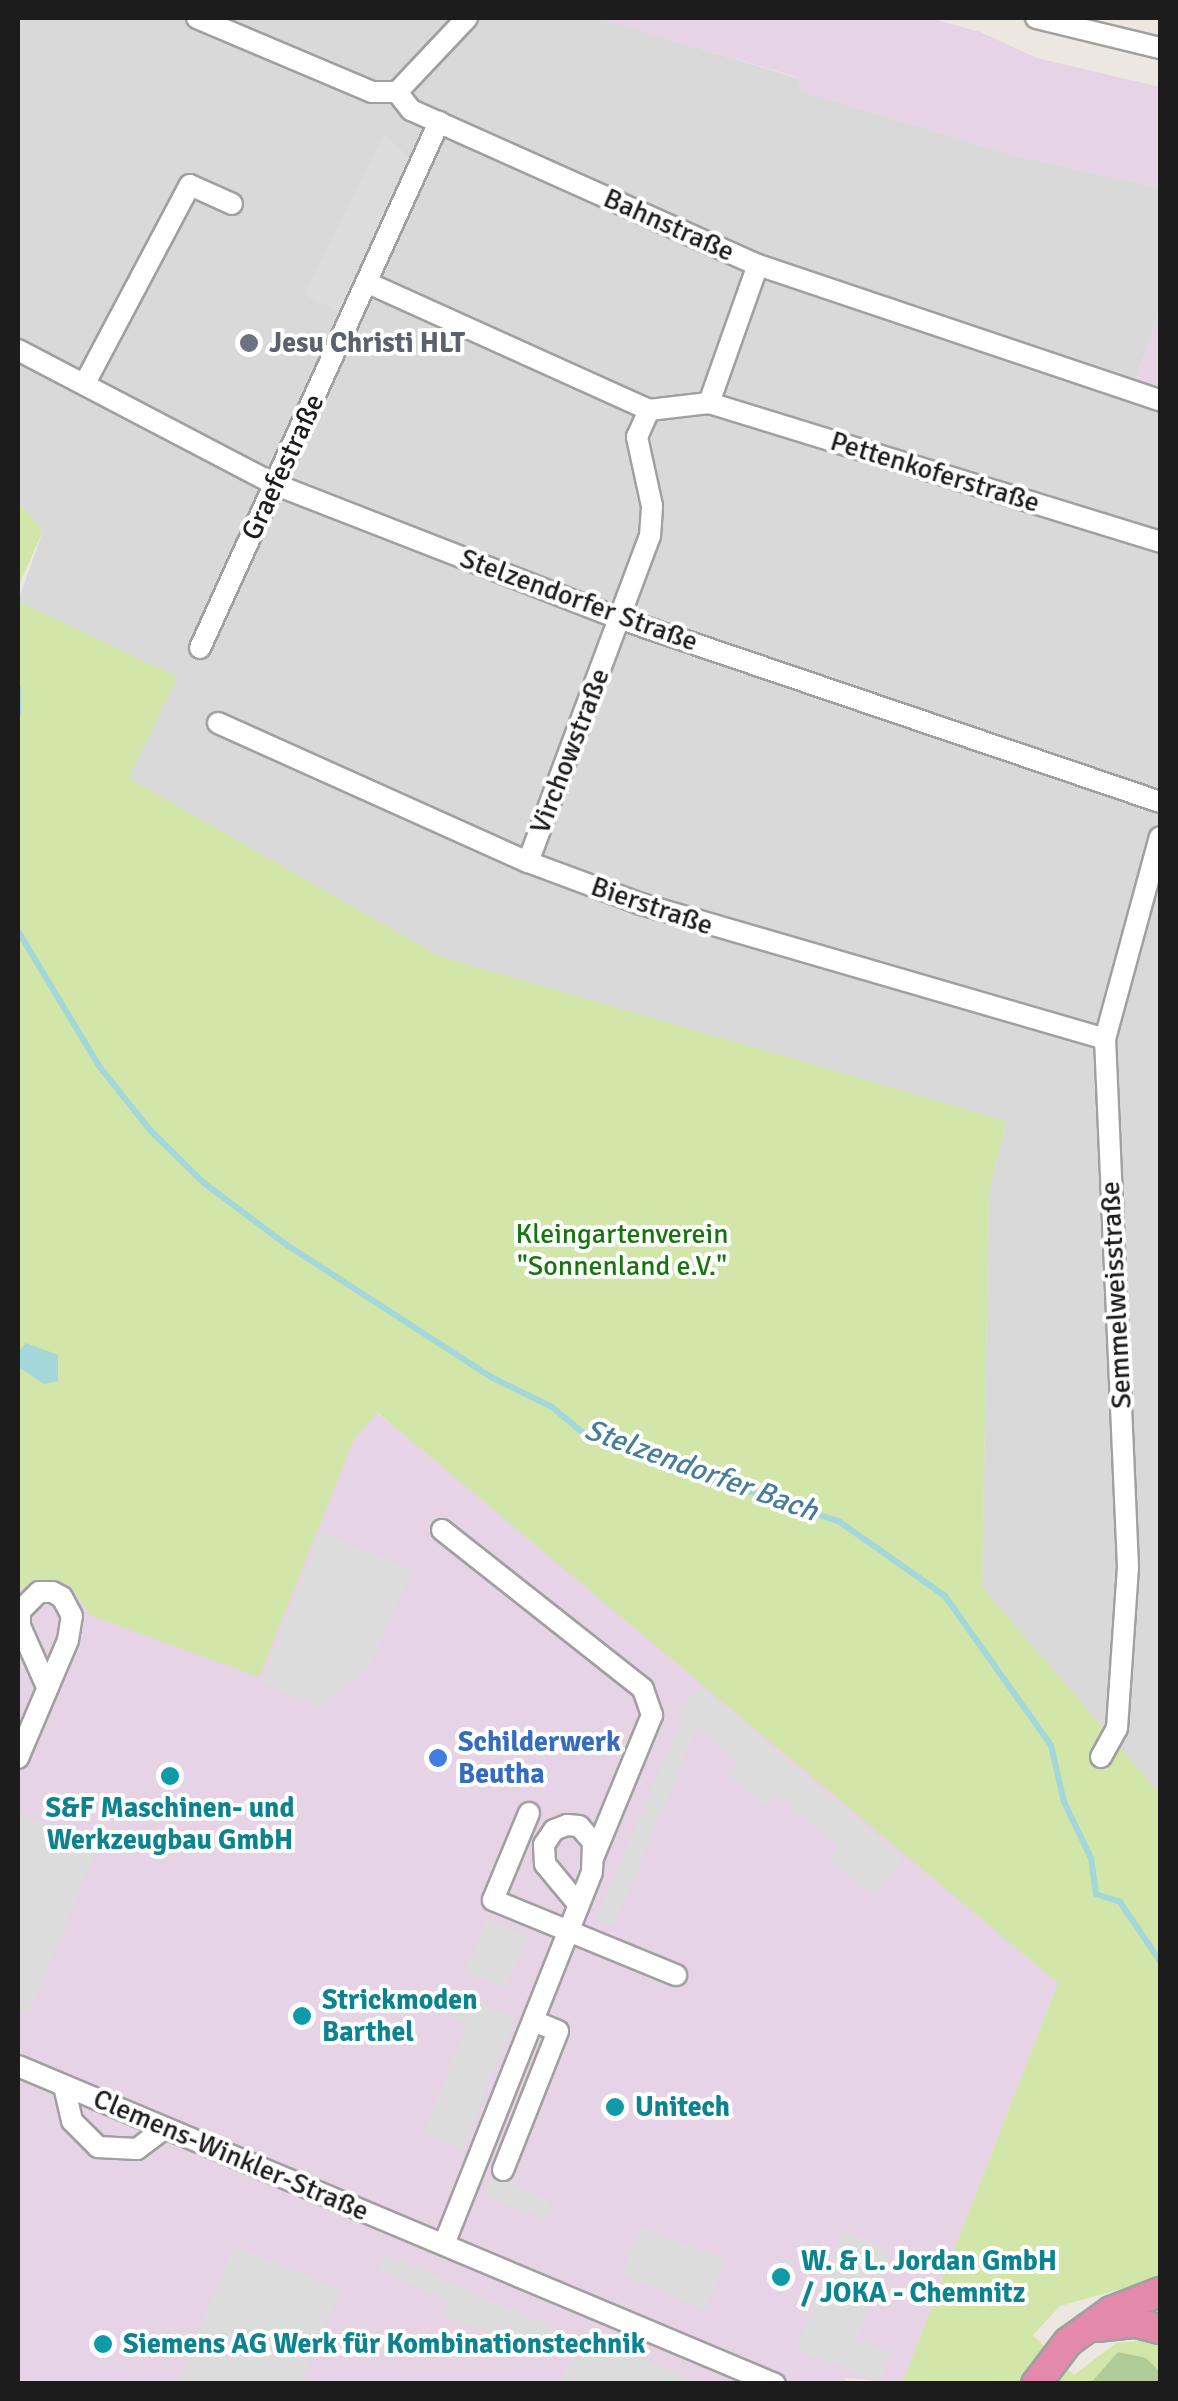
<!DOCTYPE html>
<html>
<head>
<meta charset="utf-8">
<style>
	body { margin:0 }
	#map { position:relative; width:1178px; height:2401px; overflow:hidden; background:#ede7e1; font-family:Signika,sans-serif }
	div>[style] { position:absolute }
	.residential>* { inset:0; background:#dad9d9 }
	.industrial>* { inset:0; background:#e6d3e6 }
	.grass>* { inset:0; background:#d1e6a8 }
	.forest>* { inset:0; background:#afcb97 }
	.parking>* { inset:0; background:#dcdcdc }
	.water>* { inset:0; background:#a3d7da }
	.stream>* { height:6px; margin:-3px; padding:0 3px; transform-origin:3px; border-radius:3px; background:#a3d7da }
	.roads { filter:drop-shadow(2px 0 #a0a0a0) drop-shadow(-2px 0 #a0a0a0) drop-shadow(0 2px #a0a0a0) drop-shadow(0 -2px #a0a0a0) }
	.minor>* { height:20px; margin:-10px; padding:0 10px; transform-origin:10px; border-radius:10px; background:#fff }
	.highway>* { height:28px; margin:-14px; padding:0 14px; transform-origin:14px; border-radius:14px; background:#e38aaa }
	.dots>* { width:28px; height:28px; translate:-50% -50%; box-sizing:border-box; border:5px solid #fff; border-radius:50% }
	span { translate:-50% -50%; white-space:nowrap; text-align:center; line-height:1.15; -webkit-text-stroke:8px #fff; paint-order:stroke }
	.street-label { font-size:28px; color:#1c1c1c }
	.worship-label { font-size:28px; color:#5b616d; font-weight:700 }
	.left { translate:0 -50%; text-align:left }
	.park-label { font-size:28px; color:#17750e }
	.shop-label { font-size:28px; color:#366cbe; font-weight:700 }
	.culture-label { font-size:28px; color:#0d838f; font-weight:700 }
	.water-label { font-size:30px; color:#467d99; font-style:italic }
	.frame { position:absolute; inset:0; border:20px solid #1c1c1c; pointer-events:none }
</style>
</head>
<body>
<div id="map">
	<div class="residential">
		<i style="clip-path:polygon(18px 18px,600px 18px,797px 78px,801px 91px,1010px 154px,1160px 188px,1160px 308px,1133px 390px,1160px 400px,1160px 1794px,982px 1587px,989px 1192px,1007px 1121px,439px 956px,128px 778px,177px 677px,18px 601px,43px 531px,18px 502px)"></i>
	</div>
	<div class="industrial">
		<i style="clip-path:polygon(598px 18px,930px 18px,980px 32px,1037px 58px,1160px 87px,1160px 188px,1010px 154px,801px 91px,796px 77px)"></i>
		<i style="clip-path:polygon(1160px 308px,1160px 400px,1133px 391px)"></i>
		<i style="clip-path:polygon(376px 1412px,692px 1667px,1058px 1983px,902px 2383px,846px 2378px,843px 2384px,18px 2384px,18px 1591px,34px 1580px,70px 1584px,353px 1441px)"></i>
	</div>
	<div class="grass">
		<i style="clip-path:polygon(18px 502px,43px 531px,18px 587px)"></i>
		<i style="clip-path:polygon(18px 601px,177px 677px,129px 778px,439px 956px,1007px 1121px,989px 1192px,982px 1587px,1160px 1794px,1160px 2278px,1060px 2306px,1033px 2335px,1074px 2375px,1116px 2343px,1150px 2340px,1160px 2347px,1160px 2383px,902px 2383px,1058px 1983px,377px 1412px,353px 1441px,259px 1677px,90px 1615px,69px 1584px,34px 1580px,18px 1591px)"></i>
	</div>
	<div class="forest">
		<i style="clip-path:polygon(1118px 2352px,1146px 2358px,1160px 2372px,1160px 2383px,1091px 2383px)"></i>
	</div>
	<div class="parking">
		<i style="clip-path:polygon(384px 134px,410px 158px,340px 312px,304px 295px)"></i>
		<i style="clip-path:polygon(321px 1532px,412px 1570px,371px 1665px,319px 1706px,261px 1682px)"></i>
		<i style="clip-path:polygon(700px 1686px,903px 1859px,874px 1896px,828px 1860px,838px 1847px,776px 1795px,765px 1806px,726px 1773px,735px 1760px,697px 1727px,614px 1925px,596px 1918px,682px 1719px,677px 1714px)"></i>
		<i style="clip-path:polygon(18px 1814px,98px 1845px,29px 2013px,18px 2009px)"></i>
		<i style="clip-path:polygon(486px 1919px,528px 1935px,505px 1989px,465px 1972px)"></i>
		<i style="clip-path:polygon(438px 1986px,515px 2018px,463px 2149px,423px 2134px,467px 2024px,429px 2008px)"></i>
		<i style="clip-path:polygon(490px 2176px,551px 2201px,544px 2218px,483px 2195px)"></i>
		<i style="clip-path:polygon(641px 2226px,725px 2260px,705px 2309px,622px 2275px)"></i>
		<i style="clip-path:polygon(844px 2230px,891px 2250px,857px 2339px,889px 2352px,879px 2382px,796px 2349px)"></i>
		<i style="clip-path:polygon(234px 2245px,340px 2290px,301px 2383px,178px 2383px)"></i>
		<i style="clip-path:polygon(385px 2254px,555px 2328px,543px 2357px,443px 2315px,449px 2300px,380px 2271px)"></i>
		<i style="clip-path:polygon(580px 2333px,700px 2383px,560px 2383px)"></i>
	</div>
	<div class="water">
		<i style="clip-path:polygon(26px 1343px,58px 1355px,58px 1381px,44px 1384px,20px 1368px,18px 1352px)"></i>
	</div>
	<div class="stream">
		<i style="left:18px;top:688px;width:25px;rotate:90deg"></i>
		<i style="left:18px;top:931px;width:157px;rotate:59deg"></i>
		<i style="left:99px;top:1066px;width:82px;rotate:51.4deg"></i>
		<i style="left:150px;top:1130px;width:76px;rotate:44.5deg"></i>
		<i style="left:204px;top:1183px;width:104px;rotate:36.8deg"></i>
		<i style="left:287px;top:1245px;width:243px;rotate:32.9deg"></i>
		<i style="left:491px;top:1377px;width:68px;rotate:26.2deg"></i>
		<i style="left:552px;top:1407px;width:47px;rotate:39.8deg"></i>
		<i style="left:588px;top:1437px;width:266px;rotate:18.6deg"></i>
		<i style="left:840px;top:1522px;width:128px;rotate:35.2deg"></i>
		<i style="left:945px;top:1596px;width:183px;rotate:54.6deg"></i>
		<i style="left:1051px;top:1745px;width:58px;rotate:77.2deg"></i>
		<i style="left:1064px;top:1802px;width:62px;rotate:64.3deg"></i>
		<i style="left:1091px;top:1858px;width:36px;rotate:82deg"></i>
		<i style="left:1096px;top:1894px;width:25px;rotate:18deg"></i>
		<i style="left:1120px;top:1902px;width:71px;rotate:55.9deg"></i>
	</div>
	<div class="roads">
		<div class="minor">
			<i style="left:197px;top:18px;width:190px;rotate:22.9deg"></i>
			<i style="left:372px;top:92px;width:25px"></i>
			<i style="left:1036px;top:18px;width:128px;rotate:13.6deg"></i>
			<i style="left:397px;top:92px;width:23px;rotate:52deg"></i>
			<i style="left:411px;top:110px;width:380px;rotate:24.1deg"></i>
			<i style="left:758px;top:265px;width:424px;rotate:18.6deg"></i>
			<i style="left:397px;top:92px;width:102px;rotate:-46.6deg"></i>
			<i style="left:368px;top:283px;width:308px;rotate:24.3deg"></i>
			<i style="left:649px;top:410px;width:60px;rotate:-6.7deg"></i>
			<i style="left:709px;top:403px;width:472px;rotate:17.1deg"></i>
			<i style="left:18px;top:350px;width:289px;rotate:27.6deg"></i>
			<i style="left:274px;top:484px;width:372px;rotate:21.3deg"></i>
			<i style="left:621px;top:619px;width:569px;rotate:18.75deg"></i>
			<i style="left:85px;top:383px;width:224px;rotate:-62.1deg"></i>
			<i style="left:190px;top:185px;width:46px;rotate:24.3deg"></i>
			<i style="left:709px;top:403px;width:146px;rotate:-70.5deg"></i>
			<i style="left:200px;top:648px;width:578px;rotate:-65.56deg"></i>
			<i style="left:218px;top:723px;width:340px;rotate:24.2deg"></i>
			<i style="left:528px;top:862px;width:121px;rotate:20.4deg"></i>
			<i style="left:641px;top:904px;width:483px;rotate:16.2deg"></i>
			<i style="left:528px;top:862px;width:348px;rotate:-69.5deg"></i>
			<i style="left:650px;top:536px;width:30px;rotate:-86deg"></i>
			<i style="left:652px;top:506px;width:71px;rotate:-102.3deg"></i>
			<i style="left:637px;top:437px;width:30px;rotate:-66deg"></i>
			<i style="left:442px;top:1530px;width:256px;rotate:38.3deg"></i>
			<i style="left:643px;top:1689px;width:28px;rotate:71deg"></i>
			<i style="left:652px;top:1715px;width:152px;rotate:112.4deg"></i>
			<i style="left:1101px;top:1757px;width:33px;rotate:-61deg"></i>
			<i style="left:1117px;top:1728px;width:161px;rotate:-86.1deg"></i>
			<i style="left:1128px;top:1567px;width:529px;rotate:-92.49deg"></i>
			<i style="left:1105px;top:1039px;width:209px;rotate:-74.8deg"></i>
			<i style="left:18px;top:1758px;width:128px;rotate:-67deg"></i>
			<i style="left:68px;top:1640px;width:24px;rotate:-81deg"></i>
			<i style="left:72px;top:1616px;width:21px;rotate:-118deg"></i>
			<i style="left:62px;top:1597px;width:11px;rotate:-153deg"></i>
			<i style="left:52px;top:1592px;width:13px;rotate:180deg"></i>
			<i style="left:39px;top:1592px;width:27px;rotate:135deg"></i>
			<i style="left:20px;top:1611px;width:15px;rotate:90deg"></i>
			<i style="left:20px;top:1626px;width:67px;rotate:66.1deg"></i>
			<i style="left:529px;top:1813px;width:94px;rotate:112.5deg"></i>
			<i style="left:493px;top:1900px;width:198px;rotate:22.3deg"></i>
			<i style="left:18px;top:2066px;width:821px;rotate:22.79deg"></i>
			<i style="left:64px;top:2086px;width:36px;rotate:77deg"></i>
			<i style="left:72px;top:2121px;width:37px;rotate:45deg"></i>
			<i style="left:98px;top:2147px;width:39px;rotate:3deg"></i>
			<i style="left:137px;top:2149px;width:35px;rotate:-37deg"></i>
			<i style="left:503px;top:2170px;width:149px;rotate:-68.4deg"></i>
			<i style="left:558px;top:2031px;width:27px;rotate:-158deg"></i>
			<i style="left:444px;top:2244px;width:400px;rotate:-68.3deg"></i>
			<i style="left:592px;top:1872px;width:30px;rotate:-88deg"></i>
			<i style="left:593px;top:1842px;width:21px;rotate:-131deg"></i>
			<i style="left:579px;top:1826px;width:12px;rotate:-175deg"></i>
			<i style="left:567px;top:1825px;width:14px;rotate:159deg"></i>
			<i style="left:554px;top:1830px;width:18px;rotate:124deg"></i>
			<i style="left:544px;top:1845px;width:19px;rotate:87deg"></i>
			<i style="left:545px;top:1864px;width:53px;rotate:50.3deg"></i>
		</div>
		<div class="highway">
			<i style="left:1097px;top:2327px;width:39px;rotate:-6deg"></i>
			<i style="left:1136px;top:2323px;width:25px;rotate:14deg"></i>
			<i style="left:1036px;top:2384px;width:53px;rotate:-52.7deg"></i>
			<i style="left:1068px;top:2342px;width:53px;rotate:-35.8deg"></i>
			<i style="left:1111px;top:2311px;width:53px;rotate:-21.2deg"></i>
		</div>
	</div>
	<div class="dots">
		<i style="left:249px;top:343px;background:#6b7280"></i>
		<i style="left:438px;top:1758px;background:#3f7fe0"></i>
		<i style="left:170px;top:1776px;background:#0f9aa8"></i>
		<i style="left:302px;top:2016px;background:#0f9aa8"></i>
		<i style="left:615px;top:2107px;background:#0f9aa8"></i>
		<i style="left:781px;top:2277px;background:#0f9aa8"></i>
		<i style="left:103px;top:2344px;background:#0f9aa8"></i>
	</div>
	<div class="street-label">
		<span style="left:669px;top:225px;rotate:24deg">Bahnstraße</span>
		<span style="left:283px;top:467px;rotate:-65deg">Graefestraße</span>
		<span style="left:935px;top:472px;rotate:17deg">Pettenkoferstraße</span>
		<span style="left:579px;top:600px;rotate:20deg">Stelzendorfer Straße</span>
		<span style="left:570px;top:751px;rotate:-69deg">Virchowstraße</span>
		<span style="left:652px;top:906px;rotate:19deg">Bierstraße</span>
		<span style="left:1116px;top:1295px;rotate:-93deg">Semmelweisstraße</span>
		<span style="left:231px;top:2155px;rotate:23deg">Clemens-Winkler-Straße</span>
	</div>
	<div class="worship-label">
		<span class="left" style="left:269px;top:343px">Jesu Christi HLT</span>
	</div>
	<div class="park-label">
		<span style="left:622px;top:1250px">Kleingartenverein<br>"Sonnenland e.V."</span>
	</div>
	<div class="shop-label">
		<span class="left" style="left:458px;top:1758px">Schilderwerk<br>Beutha</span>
	</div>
	<div class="culture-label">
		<span style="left:170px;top:1824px">S&amp;F Maschinen- und<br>Werkzeugbau GmbH</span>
		<span class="left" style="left:322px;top:2016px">Strickmoden<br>Barthel</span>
		<span class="left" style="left:635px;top:2107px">Unitech</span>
		<span class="left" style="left:801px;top:2277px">W. &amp; L. Jordan GmbH<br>/ JOKA - Chemnitz</span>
		<span class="left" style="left:123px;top:2344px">Siemens AG Werk für Kombinationstechnik</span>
	</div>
	<div class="water-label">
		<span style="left:701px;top:1471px;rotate:20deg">Stelzendorfer Bach</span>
	</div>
	<div class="frame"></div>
</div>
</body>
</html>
